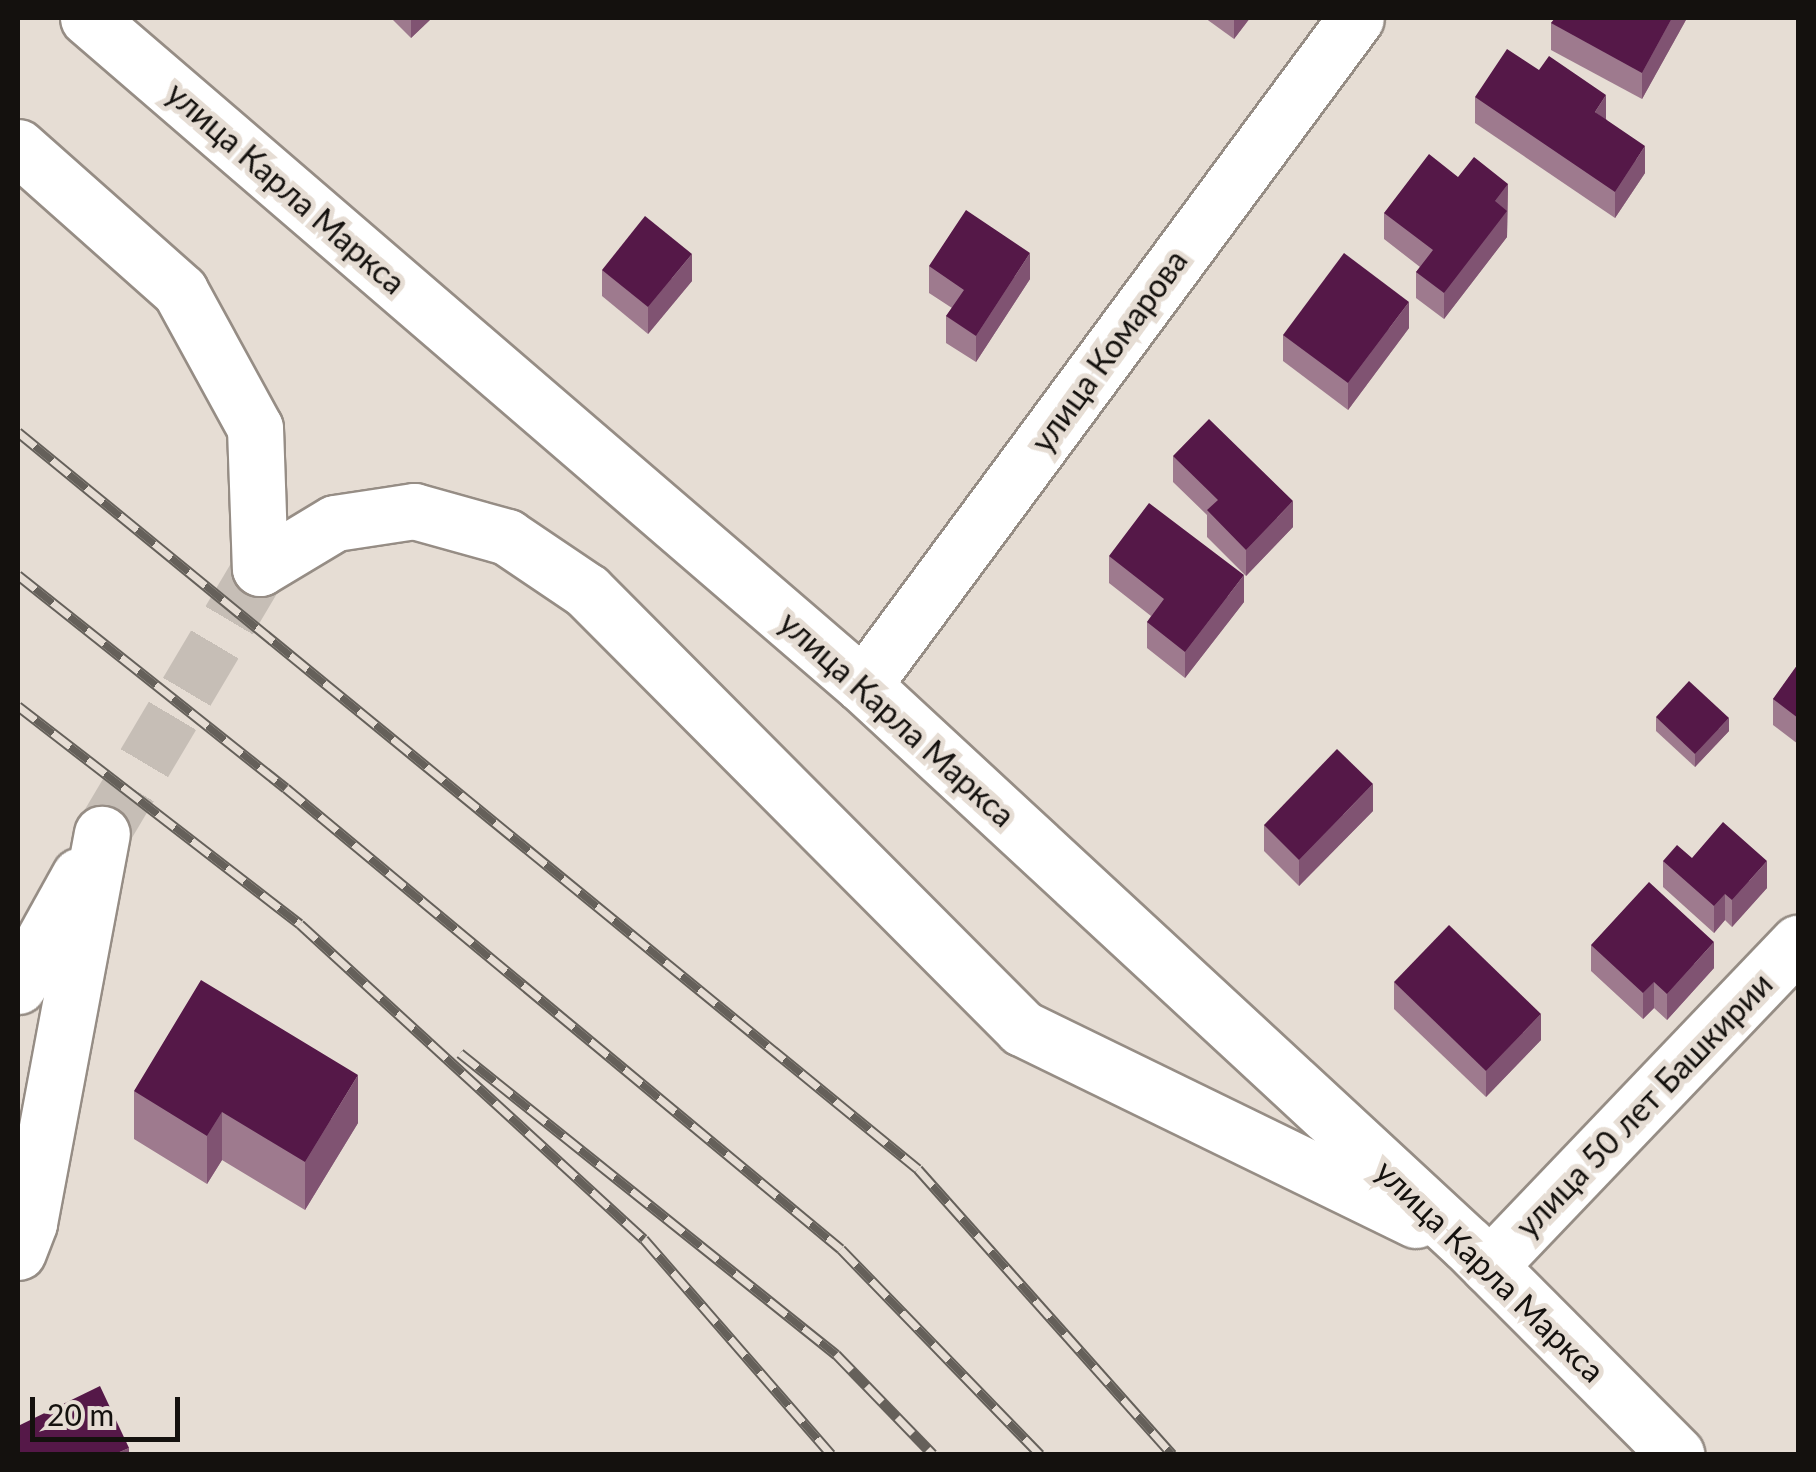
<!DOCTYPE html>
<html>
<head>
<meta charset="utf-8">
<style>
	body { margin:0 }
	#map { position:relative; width:1816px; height:1472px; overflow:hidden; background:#e6ddd4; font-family:Lato,sans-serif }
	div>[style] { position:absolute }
	.minor-tunnel>* { height:55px; margin-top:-27.5px; transform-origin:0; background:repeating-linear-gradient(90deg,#c6beb6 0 55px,transparent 0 83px) }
	.roads { filter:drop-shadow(2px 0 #968d85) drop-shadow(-2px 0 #968d85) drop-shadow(0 2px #968d85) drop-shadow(0 -2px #968d85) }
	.minor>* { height:55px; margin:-27.5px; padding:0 27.5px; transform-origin:27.5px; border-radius:27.5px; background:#fff }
	.rail>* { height:11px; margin-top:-5.5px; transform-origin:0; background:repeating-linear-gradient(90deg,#e6ddd4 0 22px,#65605a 0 44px); box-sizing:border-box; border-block:2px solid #65605a }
	.wall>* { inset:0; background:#9e7a8e }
	.shaded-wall>* { inset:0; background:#805372 }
	.building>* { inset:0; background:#551848 }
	span { translate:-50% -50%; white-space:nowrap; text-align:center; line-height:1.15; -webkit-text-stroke:10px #e6ddd4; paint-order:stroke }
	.street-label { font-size:32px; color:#14110e }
	.frame { position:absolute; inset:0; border:20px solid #14110e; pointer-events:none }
	.scale { position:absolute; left:30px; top:1397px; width:150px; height:45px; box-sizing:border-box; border:5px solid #14110e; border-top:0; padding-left:12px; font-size:30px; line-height:35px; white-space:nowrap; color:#14110e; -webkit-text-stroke:8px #e6ddd4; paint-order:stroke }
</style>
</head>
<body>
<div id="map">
	<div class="minor-tunnel">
		<i style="left:102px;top:834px;width:309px;rotate:-59.3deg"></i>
	</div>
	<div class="roads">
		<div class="minor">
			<i style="left:88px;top:18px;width:1023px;rotate:40.72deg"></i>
			<i style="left:863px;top:685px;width:824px;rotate:42.79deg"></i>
			<i style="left:1468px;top:1245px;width:295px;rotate:45.1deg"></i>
			<i style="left:18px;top:147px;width:217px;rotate:41.6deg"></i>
			<i style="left:180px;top:291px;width:156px;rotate:61.3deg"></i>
			<i style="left:255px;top:428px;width:140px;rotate:88deg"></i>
			<i style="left:260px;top:568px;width:87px;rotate:-31deg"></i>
			<i style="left:335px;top:523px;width:80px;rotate:-8.6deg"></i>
			<i style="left:414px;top:511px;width:97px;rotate:15.6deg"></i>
			<i style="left:507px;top:537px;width:97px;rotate:34deg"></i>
			<i style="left:587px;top:591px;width:617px;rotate:45.13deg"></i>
			<i style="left:1022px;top:1028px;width:438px;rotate:26deg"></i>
			<i style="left:863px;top:685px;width:829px;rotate:-53.53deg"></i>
			<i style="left:18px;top:986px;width:126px;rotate:-61deg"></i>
			<i style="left:18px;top:1252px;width:31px;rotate:-69deg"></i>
			<i style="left:29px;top:1223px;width:396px;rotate:-79.4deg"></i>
			<i style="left:1489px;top:1266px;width:447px;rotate:-46.3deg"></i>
		</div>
	</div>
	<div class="rail">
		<i style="left:18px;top:432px;width:1163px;rotate:39.31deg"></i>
		<i style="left:918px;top:1169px;width:382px;rotate:48.3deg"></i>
		<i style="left:18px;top:575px;width:342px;rotate:38.5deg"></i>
		<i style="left:286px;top:788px;width:721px;rotate:39.71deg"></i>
		<i style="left:841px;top:1249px;width:286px;rotate:45.9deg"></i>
		<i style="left:18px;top:706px;width:356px;rotate:37.7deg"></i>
		<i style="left:300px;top:924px;width:466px;rotate:42.5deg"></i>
		<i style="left:644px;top:1239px;width:285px;rotate:49deg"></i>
		<i style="left:460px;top:1053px;width:482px;rotate:38.7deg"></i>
		<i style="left:836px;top:1354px;width:139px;rotate:45.9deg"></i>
	</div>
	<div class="wall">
		<i style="clip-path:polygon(391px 18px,432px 18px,411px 38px)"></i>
		<i style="clip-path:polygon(1205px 18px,1250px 18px,1234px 39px)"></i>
		<i style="clip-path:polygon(1555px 18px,1687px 18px,1642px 99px,1551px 50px,1551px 23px)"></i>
		<i style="clip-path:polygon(1475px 97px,1606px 119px,1645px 173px,1615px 218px,1475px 123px)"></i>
		<i style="clip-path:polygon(1458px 177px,1508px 184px,1507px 237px,1444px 319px,1416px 298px,1416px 272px,1420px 267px,1384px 239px,1384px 213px)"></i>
		<i style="clip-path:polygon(929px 266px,1030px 279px,976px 362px,946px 343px,946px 316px,952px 308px,929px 293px)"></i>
		<i style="clip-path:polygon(602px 270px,692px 281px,648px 334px,602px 296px)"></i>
		<i style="clip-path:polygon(1409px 328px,1348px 410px,1283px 361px,1283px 335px)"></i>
		<i style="clip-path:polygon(1173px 456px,1293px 527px,1246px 576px,1207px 537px,1207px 515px,1173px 482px)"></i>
		<i style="clip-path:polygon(1109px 556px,1244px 602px,1185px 678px,1147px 648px,1147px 622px,1151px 616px,1109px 583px)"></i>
		<i style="clip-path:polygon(1798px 664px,1798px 744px,1773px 725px,1773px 699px)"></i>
		<i style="clip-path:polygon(1656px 717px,1729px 731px,1695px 767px,1656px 731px)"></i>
		<i style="clip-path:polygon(1373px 811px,1299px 886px,1264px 851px,1264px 825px)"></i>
		<i style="clip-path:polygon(1692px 858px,1767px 888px,1732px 927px,1725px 920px,1714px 933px,1663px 887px,1663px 861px)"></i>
		<i style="clip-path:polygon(1591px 945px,1714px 968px,1667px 1020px,1654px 1008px,1643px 1019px,1591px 971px)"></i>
		<i style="clip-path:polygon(1394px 982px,1541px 1040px,1486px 1097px,1394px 1009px)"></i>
		<i style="clip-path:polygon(134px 1091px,358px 1123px,305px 1210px,222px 1160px,207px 1184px,134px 1139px)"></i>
	</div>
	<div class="shaded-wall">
		<i style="clip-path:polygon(411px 18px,432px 18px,411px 38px)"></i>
		<i style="clip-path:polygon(1234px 18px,1250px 18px,1234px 39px)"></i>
		<i style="clip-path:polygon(1672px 18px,1687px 18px,1642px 99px,1642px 73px)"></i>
		<i style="clip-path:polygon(1606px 95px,1606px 121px,1595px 112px)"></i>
		<i style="clip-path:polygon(1645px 146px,1645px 173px,1615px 218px,1615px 192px)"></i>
		<i style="clip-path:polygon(1508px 184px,1507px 237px,1444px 319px,1444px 293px,1495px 201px)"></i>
		<i style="clip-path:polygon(1030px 253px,1030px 279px,976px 362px,976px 336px)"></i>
		<i style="clip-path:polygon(692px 254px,692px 281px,648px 334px,648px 307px)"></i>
		<i style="clip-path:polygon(1409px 302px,1409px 328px,1348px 410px,1348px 383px)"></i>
		<i style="clip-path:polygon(1293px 501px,1293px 527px,1246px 576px,1246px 550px)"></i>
		<i style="clip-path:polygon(1244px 575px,1244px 602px,1185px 678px,1185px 652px)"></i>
		<i style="clip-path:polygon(1729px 718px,1729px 731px,1695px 767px,1695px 754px)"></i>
		<i style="clip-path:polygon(1373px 784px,1373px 811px,1299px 886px,1299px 860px)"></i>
		<i style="clip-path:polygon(1767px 861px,1767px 888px,1732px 927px,1732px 900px)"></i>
		<i style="clip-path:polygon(1725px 894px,1725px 920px,1714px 933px,1714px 906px)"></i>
		<i style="clip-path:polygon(1714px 942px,1714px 968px,1667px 1020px,1667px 994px)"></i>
		<i style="clip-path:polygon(1654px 982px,1654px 1008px,1643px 1019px,1643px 993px)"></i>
		<i style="clip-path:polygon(1541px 1014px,1541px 1040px,1486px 1097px,1486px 1071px)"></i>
		<i style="clip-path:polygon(358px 1075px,358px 1123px,305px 1210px,305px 1162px)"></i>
		<i style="clip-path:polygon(222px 1112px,222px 1160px,207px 1184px,207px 1136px)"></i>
		<i style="clip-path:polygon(129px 1448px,129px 1454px,115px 1454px)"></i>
	</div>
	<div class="building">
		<i style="clip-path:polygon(1555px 18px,1672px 18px,1642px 73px,1551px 23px)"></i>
		<i style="clip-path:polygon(1507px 49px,1539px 70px,1549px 56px,1606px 95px,1595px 112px,1645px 146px,1615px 192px,1475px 97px)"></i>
		<i style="clip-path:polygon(1429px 154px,1458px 177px,1474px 157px,1508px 184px,1495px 201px,1507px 211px,1444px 293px,1416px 272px,1433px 250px,1384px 213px)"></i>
		<i style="clip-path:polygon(966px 210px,1030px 253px,976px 336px,946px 316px,964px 290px,929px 266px)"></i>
		<i style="clip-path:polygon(645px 216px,692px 254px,648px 307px,602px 270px)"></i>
		<i style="clip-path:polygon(1344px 253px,1409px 302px,1348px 383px,1283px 335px)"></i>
		<i style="clip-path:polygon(1209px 419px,1293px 501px,1246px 550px,1207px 510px,1218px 500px,1173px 456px)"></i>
		<i style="clip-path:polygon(1149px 503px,1244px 575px,1185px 652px,1147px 622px,1164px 599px,1109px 556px)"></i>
		<i style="clip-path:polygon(1798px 664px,1798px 718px,1773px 699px)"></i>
		<i style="clip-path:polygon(1689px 681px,1729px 718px,1695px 754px,1656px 717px)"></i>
		<i style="clip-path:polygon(1337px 749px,1373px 784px,1299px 860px,1264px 825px)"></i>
		<i style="clip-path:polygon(1723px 822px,1767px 861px,1732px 900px,1725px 894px,1714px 906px,1663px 861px,1677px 845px,1692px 858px)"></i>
		<i style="clip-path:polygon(1649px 882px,1714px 942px,1667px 994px,1654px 982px,1643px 993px,1591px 945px)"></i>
		<i style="clip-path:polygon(1449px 925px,1541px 1014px,1486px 1071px,1394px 982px)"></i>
		<i style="clip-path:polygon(201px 980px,358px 1075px,305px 1162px,222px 1112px,207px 1136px,134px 1091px)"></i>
		<i style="clip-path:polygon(100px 1386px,129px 1448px,115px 1454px,18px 1454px,18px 1426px)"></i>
	</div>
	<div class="street-label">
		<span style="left:286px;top:188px;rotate:41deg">улица Карла Маркса</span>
		<span style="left:1109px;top:351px;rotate:-54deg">улица Комарова</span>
		<span style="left:897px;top:719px;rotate:42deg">улица Карла Маркса</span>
		<span style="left:1644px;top:1105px;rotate:-46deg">улица 50 лет Башкирии</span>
		<span style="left:1490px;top:1271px;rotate:44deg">улица Карла Маркса</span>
	</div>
	<div class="frame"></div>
	<div class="scale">20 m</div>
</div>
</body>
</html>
